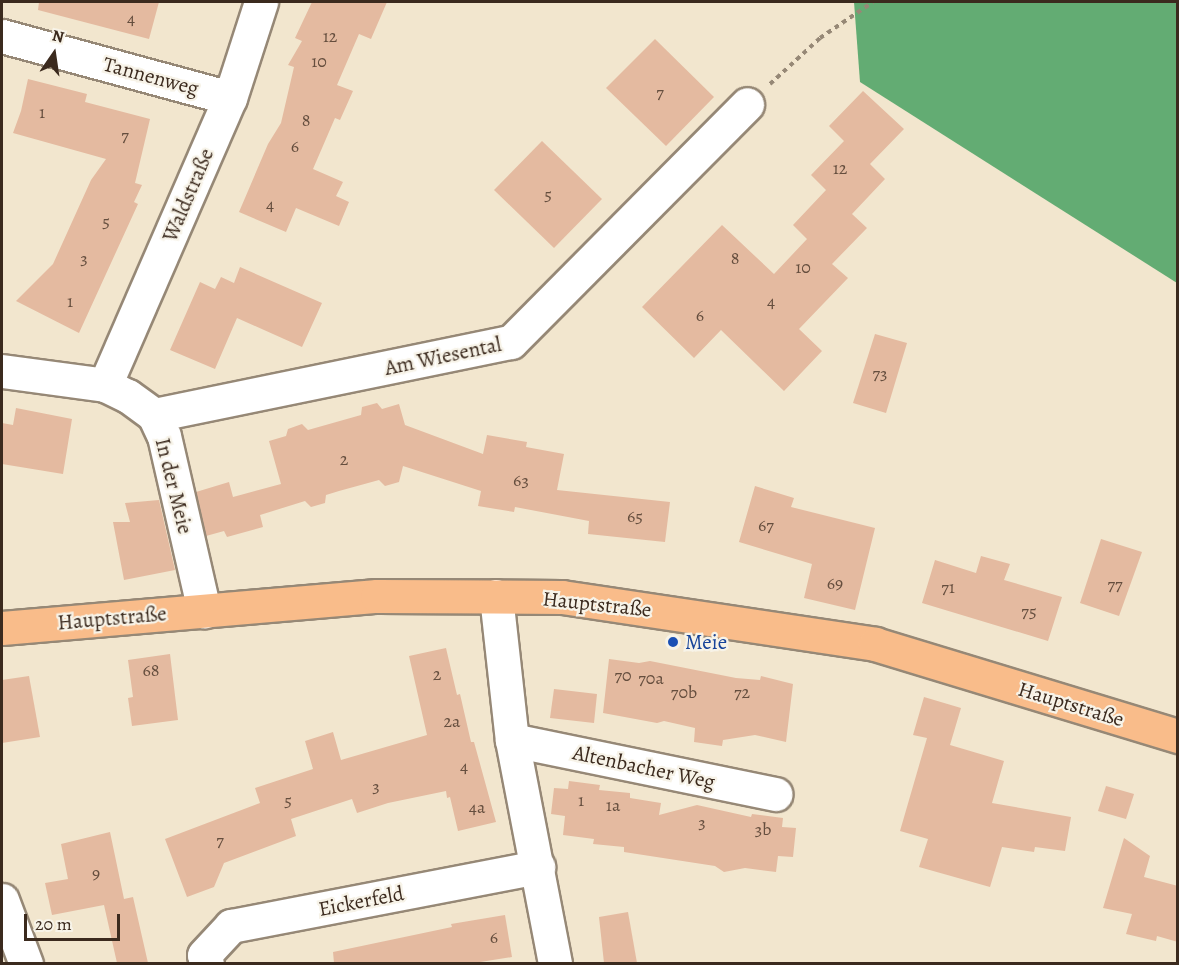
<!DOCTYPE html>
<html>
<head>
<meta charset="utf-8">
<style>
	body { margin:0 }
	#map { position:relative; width:1179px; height:965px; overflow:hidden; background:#f2e6ce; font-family:Alegreya,serif }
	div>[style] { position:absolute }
	.forest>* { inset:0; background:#63ac73 }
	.building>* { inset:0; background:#e4baa0 }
	.path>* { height:4px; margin-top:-2px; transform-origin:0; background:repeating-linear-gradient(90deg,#968876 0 4.5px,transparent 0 9px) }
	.roads { filter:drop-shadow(2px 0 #968876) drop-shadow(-2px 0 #968876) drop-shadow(0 2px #968876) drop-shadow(0 -2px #968876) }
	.minor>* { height:33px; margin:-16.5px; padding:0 16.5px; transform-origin:16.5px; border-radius:16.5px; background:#fff }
	.major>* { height:33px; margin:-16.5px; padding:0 16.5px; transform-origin:16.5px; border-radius:16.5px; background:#f9bc8a }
	.dots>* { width:16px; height:16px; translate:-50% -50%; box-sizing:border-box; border:3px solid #f7f3e8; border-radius:50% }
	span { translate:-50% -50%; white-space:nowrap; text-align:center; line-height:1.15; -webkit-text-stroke:4.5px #f7f3e8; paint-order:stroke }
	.number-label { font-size:18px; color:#654e3e }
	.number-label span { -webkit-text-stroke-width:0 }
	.street-label { font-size:21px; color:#3b2a1e }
	.transit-label { font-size:21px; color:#164399 }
	.left { translate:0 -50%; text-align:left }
	.frame { position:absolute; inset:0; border:3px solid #3b2a1e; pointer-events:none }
	.north { position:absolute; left:24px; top:24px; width:60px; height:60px; -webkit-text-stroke:4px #f7f3e8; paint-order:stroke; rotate:13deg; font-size:16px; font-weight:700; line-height:24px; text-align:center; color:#3b2a1e }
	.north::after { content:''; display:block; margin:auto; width:21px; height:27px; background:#3b2a1e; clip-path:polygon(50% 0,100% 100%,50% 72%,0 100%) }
	.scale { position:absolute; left:24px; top:914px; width:96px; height:27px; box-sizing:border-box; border:3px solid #3b2a1e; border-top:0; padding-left:8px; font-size:18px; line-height:21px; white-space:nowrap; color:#3b2a1e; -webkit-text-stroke:4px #f7f3e8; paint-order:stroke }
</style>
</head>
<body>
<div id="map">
	<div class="forest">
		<i style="clip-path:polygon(854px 2px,1177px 2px,1177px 283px,860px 82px)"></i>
	</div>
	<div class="building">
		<i style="clip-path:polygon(39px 2px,159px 2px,149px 39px,38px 10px)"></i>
		<i style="clip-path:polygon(312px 2px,387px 2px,371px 39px,359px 34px,337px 85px,353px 91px,340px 120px,335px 118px,313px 169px,343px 182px,336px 196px,349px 202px,339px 226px,296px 208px,286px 232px,239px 212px,268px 144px,281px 123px,294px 67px,288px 65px,302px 41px,295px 38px)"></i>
		<i style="clip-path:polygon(655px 39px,714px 97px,666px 146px,606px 88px)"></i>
		<i style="clip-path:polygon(28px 79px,87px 94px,85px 102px,150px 119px,135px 183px,142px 185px,134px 202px,138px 204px,79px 333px,16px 301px,53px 264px,91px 180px,106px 159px,13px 133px,21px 111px)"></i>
		<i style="clip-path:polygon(863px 91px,904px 129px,870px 164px,885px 179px,852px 214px,867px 228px,832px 264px,848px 278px,799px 329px,822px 351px,784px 391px,721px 330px,694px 358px,642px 307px,722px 225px,774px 274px,807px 239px,793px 225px,826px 190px,811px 175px,844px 141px,829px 126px)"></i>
		<i style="clip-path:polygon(542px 141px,602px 199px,554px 248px,494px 190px)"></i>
		<i style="clip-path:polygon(240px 267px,322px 303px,302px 347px,237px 318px,215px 369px,170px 350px,200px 282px,215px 289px,221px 277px,234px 283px)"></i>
		<i style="clip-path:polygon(875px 334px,907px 343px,886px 413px,853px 403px)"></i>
		<i style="clip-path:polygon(377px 403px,382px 409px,399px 404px,405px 425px,483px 454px,487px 435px,527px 442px,526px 447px,564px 454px,557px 490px,670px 502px,665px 542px,588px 534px,589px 521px,515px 507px,514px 512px,478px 506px,481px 491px,403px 466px,399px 482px,385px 486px,379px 480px,339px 491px,326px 495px,325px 503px,311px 507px,305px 501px,260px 515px,263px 527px,227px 537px,224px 531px,206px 536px,196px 492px,229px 482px,233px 497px,281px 484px,269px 441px,286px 436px,288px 429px,302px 424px,308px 430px,361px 415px,362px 407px)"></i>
		<i style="clip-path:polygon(16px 408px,72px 419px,63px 474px,2px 464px,2px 423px,13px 425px)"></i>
		<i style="clip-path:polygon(755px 486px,794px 498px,791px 507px,875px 528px,855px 610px,804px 598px,812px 564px,739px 542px)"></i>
		<i style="clip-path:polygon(159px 500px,175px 570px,124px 580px,113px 522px,130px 522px,125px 503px)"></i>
		<i style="clip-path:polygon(1101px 539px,1142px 552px,1119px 616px,1080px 603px)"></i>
		<i style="clip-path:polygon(981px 556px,1010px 564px,1004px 580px,1062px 597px,1048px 641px,922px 603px,935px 560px,976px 573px)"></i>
		<i style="clip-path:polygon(446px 648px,457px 695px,460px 694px,471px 742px,474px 742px,496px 822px,458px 831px,450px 797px,447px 798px,446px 791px,388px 803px,357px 813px,352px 799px,291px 819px,296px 836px,224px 863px,214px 887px,187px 897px,165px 839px,260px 803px,255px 788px,313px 769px,305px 741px,333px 732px,341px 760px,427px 735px,409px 656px)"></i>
		<i style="clip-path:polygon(170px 654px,178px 720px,132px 726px,128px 698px,133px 697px,128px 660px)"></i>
		<i style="clip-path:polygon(609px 659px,639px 663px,650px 661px,736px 678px,760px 680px,761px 676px,793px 684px,786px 742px,755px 735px,723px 740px,722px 746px,694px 742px,695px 728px,664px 721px,657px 723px,603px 713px)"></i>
		<i style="clip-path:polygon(29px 676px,40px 737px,2px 743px,2px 680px)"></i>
		<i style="clip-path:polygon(554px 689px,597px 694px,594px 723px,550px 718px)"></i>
		<i style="clip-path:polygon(924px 697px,961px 708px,950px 745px,1004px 761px,992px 803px,1071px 817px,1065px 851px,1035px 847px,1034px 852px,1002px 847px,990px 887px,919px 867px,928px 839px,900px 831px,927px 738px,913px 735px)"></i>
		<i style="clip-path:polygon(569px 781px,600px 785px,599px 790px,630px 793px,630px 798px,661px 803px,659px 815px,697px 805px,751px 817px,752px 814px,783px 818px,782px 827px,796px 828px,793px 857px,778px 856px,776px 872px,745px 868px,724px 872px,715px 866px,624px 852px,624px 847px,593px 844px,594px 839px,563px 835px,565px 816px,551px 814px,554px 788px,568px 789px)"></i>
		<i style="clip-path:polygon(1106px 786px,1134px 794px,1126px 819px,1098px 811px)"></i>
		<i style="clip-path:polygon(110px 832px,124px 899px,133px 897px,148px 963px,117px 963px,104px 905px,52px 915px,45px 883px,68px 879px,61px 844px)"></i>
		<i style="clip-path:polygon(1124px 838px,1150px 856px,1144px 877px,1178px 886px,1178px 942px,1157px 936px,1156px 941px,1126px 934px,1132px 914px,1103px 908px)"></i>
		<i style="clip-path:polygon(628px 912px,637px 963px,604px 963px,599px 917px)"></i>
		<i style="clip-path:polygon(505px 915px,512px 957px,474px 963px,334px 963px,333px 952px,452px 927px,451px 924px)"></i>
	</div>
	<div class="path">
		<i style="left:770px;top:84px;width:68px;rotate:-42.6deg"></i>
		<i style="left:820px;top:38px;width:64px;rotate:-34.2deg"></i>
	</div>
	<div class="roads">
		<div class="minor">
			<i style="left:2px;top:36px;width:236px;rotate:15.2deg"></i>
			<i style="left:2px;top:371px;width:104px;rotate:7.7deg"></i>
			<i style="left:105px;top:385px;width:25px;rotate:26deg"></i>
			<i style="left:128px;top:396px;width:32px;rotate:36deg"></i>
			<i style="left:154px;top:415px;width:23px;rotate:65deg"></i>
			<i style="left:164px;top:436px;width:180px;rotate:77.1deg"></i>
			<i style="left:105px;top:385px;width:313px;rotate:-66.5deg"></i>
			<i style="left:230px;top:98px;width:101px;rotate:-72.1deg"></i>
			<i style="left:154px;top:415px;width:364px;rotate:-11.6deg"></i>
			<i style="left:511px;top:342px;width:335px;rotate:-45.2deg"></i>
			<i style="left:496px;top:596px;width:145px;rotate:83.7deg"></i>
			<i style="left:512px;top:740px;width:228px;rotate:79.1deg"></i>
			<i style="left:512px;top:740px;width:269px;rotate:11.6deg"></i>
			<i style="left:2px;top:900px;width:68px;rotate:69.4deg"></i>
			<i style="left:207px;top:964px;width:9px;rotate:-108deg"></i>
			<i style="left:204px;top:955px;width:40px;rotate:-47deg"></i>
			<i style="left:231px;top:926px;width:313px;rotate:-10.9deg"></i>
		</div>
		<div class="major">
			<i style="left:2px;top:628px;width:376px;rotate:-4.9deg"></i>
			<i style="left:377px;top:596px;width:185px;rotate:0.3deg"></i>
			<i style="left:562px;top:597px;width:317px;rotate:8.5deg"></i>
			<i style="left:875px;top:644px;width:317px;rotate:16.9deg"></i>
		</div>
	</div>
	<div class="dots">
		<i style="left:673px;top:642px;background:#1a4fb4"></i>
	</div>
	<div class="number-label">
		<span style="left:131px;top:18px">4</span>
		<span style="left:330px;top:36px">12</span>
		<span style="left:319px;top:61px">10</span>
		<span style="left:660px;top:92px">7</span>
		<span style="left:42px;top:112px">1</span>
		<span style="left:306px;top:120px">8</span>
		<span style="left:125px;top:135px">7</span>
		<span style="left:295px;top:146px">6</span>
		<span style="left:840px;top:168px">12</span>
		<span style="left:548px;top:194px">5</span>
		<span style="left:270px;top:204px">4</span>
		<span style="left:106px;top:221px">5</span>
		<span style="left:84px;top:258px">3</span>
		<span style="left:735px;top:258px">8</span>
		<span style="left:803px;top:267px">10</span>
		<span style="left:70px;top:301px">1</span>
		<span style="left:771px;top:301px">4</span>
		<span style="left:700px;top:315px">6</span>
		<span style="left:880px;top:373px">73</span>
		<span style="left:344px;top:459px">2</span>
		<span style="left:521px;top:480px">63</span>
		<span style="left:635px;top:516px">65</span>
		<span style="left:766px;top:525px">67</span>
		<span style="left:835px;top:583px">69</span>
		<span style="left:1115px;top:584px">77</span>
		<span style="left:948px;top:587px">71</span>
		<span style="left:1029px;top:611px">75</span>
		<span style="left:151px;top:670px">68</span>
		<span style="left:437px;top:674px">2</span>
		<span style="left:623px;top:675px">70</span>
		<span style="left:651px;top:678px">70a</span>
		<span style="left:684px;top:692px">70b</span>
		<span style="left:742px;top:692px">72</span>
		<span style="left:452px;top:721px">2a</span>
		<span style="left:464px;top:766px">4</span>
		<span style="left:376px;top:786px">3</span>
		<span style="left:288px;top:800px">5</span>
		<span style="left:581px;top:800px">1</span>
		<span style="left:613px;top:805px">1a</span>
		<span style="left:477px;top:807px">4a</span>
		<span style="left:702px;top:822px">3</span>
		<span style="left:763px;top:829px">3b</span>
		<span style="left:220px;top:840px">7</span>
		<span style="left:96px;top:873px">9</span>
		<span style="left:494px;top:937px">6</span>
	</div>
	<div class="street-label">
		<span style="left:151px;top:76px;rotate:15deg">Tannenweg</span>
		<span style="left:188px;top:195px;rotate:-67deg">Waldstraße</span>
		<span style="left:443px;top:356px;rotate:-12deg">Am Wiesental</span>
		<span style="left:174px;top:486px;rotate:76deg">In der Meie</span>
		<span style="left:597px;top:604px;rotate:6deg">Hauptstraße</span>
		<span style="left:112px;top:618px;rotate:-5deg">Hauptstraße</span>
		<span style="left:1071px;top:704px;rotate:17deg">Hauptstraße</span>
		<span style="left:644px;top:767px;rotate:12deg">Altenbacher Weg</span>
		<span style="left:361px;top:901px;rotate:-11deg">Eickerfeld</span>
	</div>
	<div class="transit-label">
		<span class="left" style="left:685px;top:642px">Meie</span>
	</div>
	<div class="frame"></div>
	<div class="north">N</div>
	<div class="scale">20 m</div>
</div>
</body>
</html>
